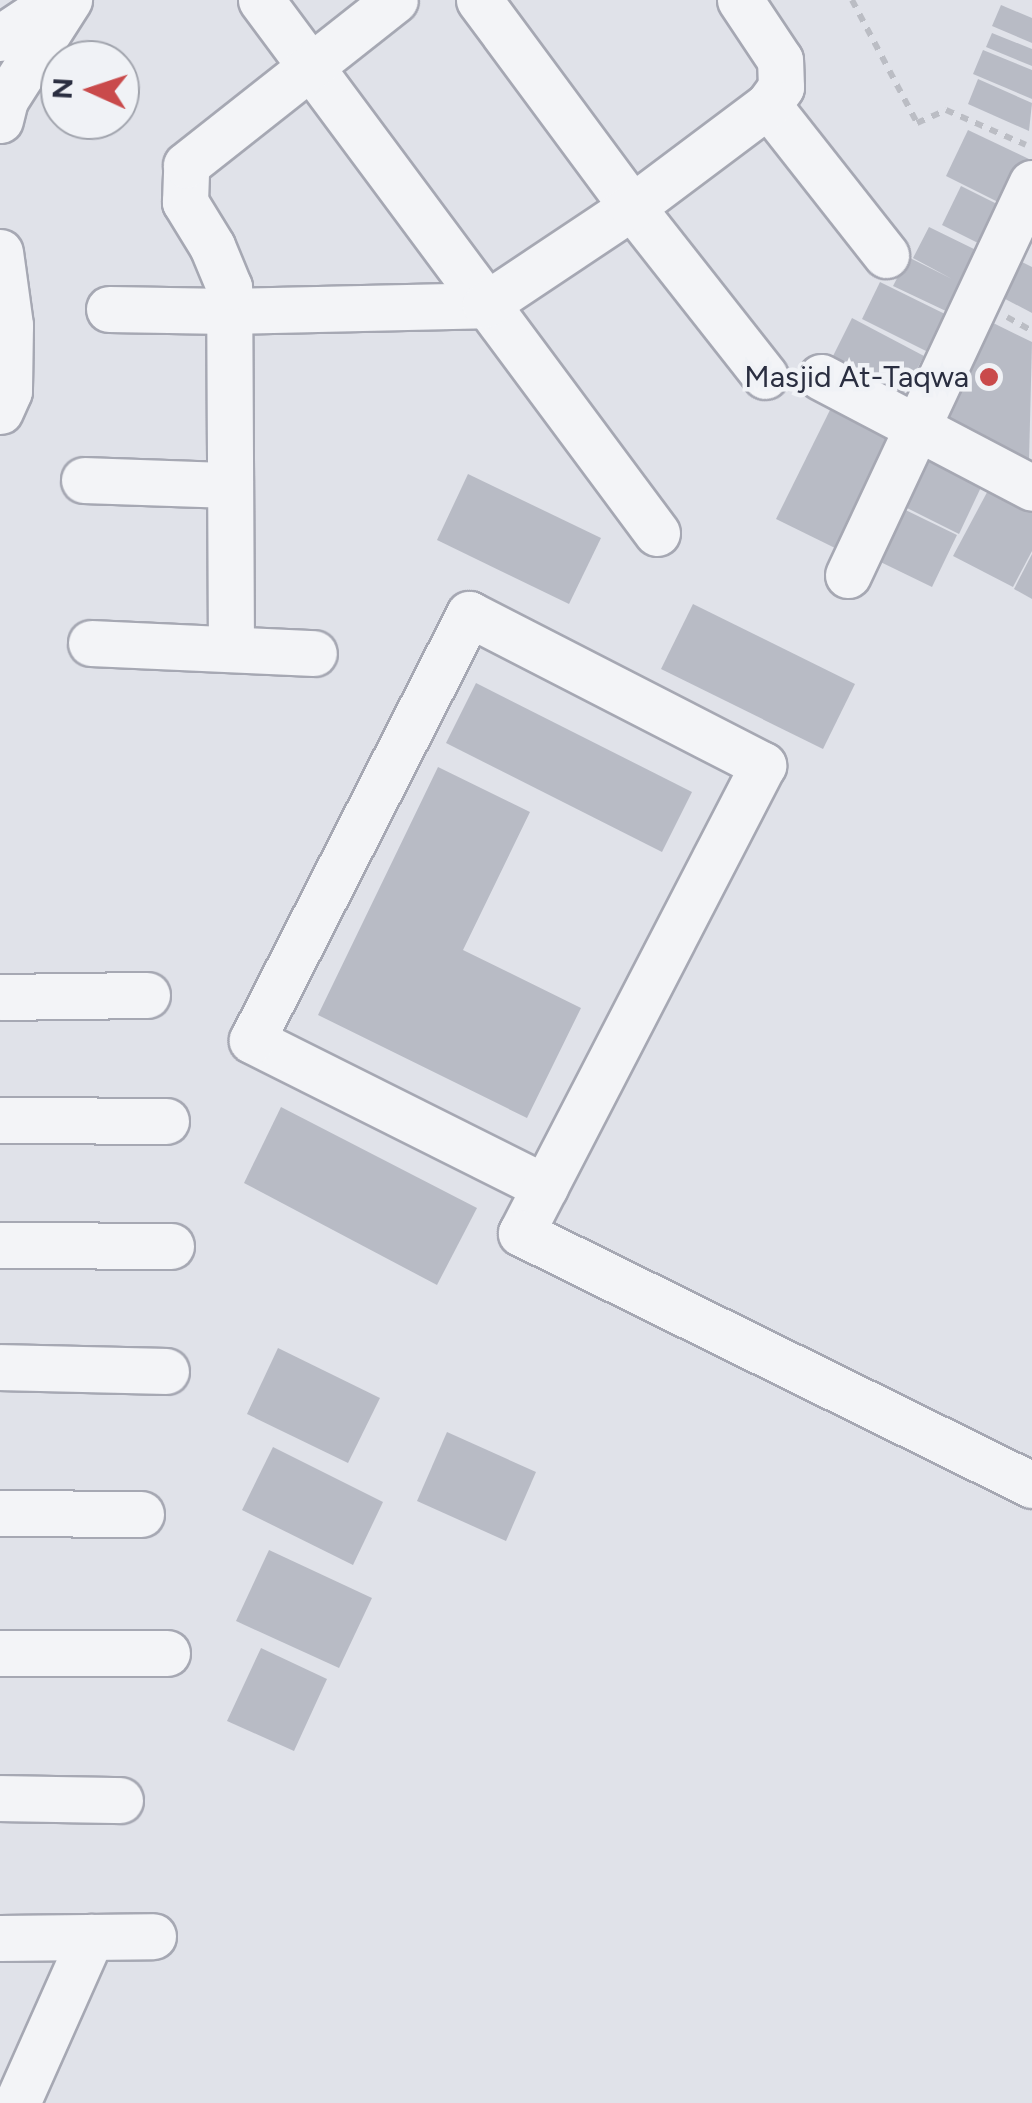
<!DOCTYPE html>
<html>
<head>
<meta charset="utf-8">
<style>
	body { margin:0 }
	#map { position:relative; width:1032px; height:2103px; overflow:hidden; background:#e0e2e9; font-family:Figtree,sans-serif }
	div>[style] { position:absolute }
	.building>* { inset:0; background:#b8bbc5 }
	.path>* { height:6px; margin-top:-3px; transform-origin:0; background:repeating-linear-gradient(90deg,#bbbdc4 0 8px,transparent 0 16px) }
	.roads { filter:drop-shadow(2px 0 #a6a8b3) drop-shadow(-2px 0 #a6a8b3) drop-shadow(0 2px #a6a8b3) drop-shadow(0 -2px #a6a8b3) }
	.minor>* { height:45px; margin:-22.5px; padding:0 22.5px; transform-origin:22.5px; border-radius:22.5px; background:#f3f4f7 }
	.dots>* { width:28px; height:28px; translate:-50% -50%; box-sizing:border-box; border:5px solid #f0f2f6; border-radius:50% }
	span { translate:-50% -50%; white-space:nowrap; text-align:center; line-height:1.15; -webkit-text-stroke:9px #f0f2f6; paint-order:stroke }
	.poi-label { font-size:30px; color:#2a2e40 }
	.right { translate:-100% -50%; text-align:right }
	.north { position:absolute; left:40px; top:40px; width:100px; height:100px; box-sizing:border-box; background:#f0f2f6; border:2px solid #a1a4ad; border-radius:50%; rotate:273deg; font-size:28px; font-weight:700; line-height:40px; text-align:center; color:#2a2e40 }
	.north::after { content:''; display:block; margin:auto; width:35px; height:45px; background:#c94a4b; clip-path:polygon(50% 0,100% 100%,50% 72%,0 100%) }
</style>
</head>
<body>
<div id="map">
	<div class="building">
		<i style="clip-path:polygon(1001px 5px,1032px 18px,1032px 43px,992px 26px)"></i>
		<i style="clip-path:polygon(992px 33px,1032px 49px,1032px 66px,986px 47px)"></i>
		<i style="clip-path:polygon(983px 50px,1032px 70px,1032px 99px,973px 74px)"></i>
		<i style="clip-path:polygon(978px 79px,1032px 103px,1029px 131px,968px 104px)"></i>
		<i style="clip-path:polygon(968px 130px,1031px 160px,1008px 207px,946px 176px)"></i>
		<i style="clip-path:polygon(961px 186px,1005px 208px,986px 247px,942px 225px)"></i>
		<i style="clip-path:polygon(929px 227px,976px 250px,948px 312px,893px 286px,908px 257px,952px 279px,913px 258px)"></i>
		<i style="clip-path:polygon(1008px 255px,1032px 267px,1032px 313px,990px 291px)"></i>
		<i style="clip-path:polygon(880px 282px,949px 316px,930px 353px,862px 319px)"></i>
		<i style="clip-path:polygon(977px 315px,1032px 342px,1029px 461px,929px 411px)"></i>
		<i style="clip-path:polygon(852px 318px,924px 356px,904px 393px,833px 356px)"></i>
		<i style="clip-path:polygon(830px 410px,889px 439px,835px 548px,776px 519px)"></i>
		<i style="clip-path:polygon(911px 448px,983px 483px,959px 534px,887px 498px)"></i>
		<i style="clip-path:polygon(468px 474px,601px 538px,569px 604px,437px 540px)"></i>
		<i style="clip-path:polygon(992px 483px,1032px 505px,1032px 551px,1013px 587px,953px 556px)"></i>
		<i style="clip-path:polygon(889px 502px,957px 535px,932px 587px,864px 554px)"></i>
		<i style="clip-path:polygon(1032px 554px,1032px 599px,1014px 589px)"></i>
		<i style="clip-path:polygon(693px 604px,855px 684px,823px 749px,661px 669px)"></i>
		<i style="clip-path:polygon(476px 683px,692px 792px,662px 852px,446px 743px)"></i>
		<i style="clip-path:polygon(438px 767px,530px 812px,463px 950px,581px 1008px,527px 1118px,318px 1015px)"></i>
		<i style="clip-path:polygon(281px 1107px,477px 1208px,437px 1285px,244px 1183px)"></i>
		<i style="clip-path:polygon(278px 1348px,380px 1398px,348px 1463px,247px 1414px)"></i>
		<i style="clip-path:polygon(447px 1432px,536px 1472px,506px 1541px,417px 1501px)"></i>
		<i style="clip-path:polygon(273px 1447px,383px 1502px,353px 1565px,242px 1510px)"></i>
		<i style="clip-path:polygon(269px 1550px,372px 1598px,339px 1668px,236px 1621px)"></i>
		<i style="clip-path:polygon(261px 1648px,327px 1679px,294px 1751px,227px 1721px)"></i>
	</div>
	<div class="path">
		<i style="left:852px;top:0;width:139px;rotate:62.1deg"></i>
		<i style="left:917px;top:123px;width:32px;rotate:-24deg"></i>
		<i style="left:946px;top:110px;width:87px;rotate:23.6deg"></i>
		<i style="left:1007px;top:317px;width:29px;rotate:29deg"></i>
	</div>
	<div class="roads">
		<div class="minor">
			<i style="left:261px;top:0;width:664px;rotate:53.39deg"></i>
			<i style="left:479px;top:0;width:257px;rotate:53.5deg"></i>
			<i style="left:632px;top:207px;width:215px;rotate:51.8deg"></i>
			<i style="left:0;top:38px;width:69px;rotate:-33.7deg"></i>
			<i style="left:768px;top:105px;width:191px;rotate:51.8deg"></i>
			<i style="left:0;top:120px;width:21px;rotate:-76deg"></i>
			<i style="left:5px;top:100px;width:119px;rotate:-57.4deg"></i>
			<i style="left:0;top:252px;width:74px;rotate:82.2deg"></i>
			<i style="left:10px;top:325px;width:66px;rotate:90.9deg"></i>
			<i style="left:9px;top:391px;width:22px;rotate:114deg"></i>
			<i style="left:109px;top:309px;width:119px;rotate:1deg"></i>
			<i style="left:228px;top:311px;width:257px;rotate:-1.3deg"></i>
			<i style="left:485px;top:305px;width:177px;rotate:-33.7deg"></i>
			<i style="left:632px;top:207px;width:170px;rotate:-36.9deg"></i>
			<i style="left:768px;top:105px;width:22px;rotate:-54deg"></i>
			<i style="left:781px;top:87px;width:27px;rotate:-92deg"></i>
			<i style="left:780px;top:60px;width:72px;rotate:-123.7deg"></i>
			<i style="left:821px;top:377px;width:238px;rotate:27.7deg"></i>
			<i style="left:84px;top:480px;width:146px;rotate:2deg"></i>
			<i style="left:848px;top:575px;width:433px;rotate:-64.9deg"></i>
			<i style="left:91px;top:643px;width:223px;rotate:2.6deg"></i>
			<i style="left:231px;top:649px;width:362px;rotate:-90.3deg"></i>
			<i style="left:229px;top:287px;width:44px;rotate:-112.5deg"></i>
			<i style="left:212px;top:246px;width:52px;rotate:-121.5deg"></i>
			<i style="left:185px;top:202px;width:37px;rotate:-88deg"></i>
			<i style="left:186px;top:165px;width:266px;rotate:-38.3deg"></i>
			<i style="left:0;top:997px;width:147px;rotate:-0.8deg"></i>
			<i style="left:0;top:1120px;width:166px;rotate:0.3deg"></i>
			<i style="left:545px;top:1187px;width:328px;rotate:-153.4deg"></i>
			<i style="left:252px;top:1040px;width:478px;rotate:-63deg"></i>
			<i style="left:469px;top:614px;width:331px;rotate:27.2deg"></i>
			<i style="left:763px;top:765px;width:527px;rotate:117.34deg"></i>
			<i style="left:521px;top:1233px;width:570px;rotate:26.25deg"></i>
			<i style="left:0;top:1245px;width:171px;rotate:0.3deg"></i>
			<i style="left:0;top:1367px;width:166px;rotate:1.4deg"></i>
			<i style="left:0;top:1513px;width:141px;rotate:0.4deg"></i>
			<i style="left:0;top:1653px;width:167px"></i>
			<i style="left:0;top:1798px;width:120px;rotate:1deg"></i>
			<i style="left:0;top:1938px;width:153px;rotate:-0.7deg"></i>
			<i style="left:17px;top:2103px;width:182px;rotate:-66deg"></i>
		</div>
	</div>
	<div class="dots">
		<i style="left:989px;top:377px;background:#c94a4b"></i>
	</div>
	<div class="poi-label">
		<span class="right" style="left:969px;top:377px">Masjid At-Taqwa</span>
	</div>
	<div class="north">N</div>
</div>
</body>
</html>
